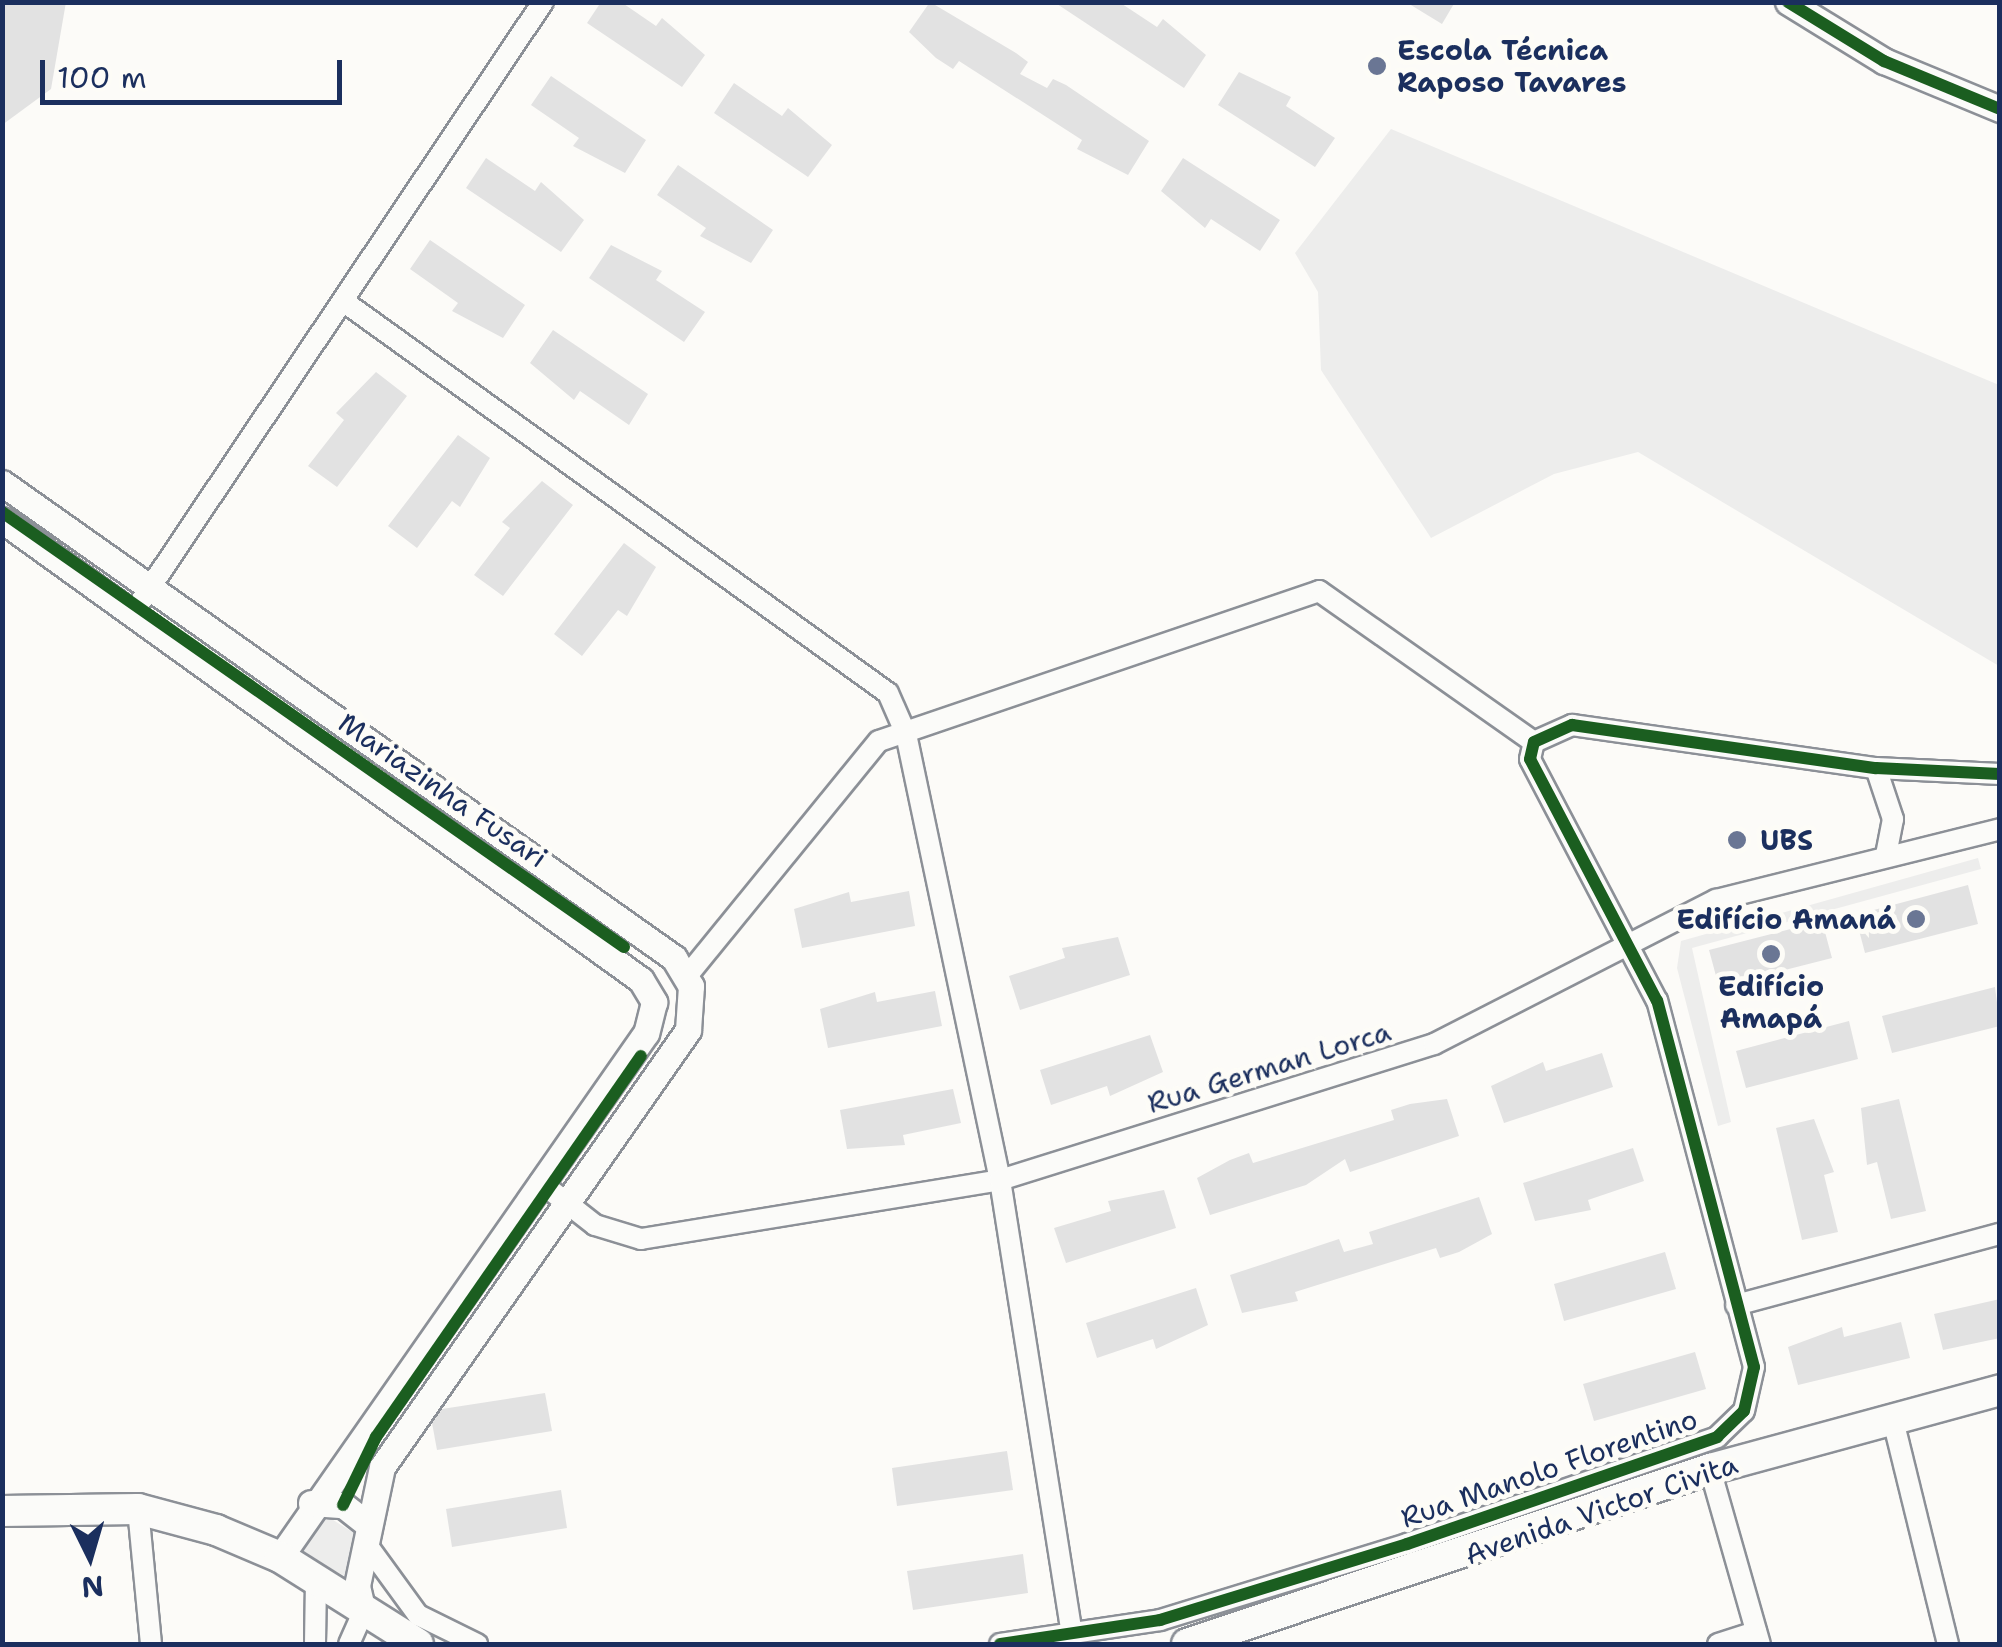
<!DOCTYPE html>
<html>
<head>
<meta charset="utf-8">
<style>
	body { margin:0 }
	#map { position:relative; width:2002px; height:1647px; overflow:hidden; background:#fcfbf8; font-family:"Shantell Sans",sans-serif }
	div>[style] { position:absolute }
	.green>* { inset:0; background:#ededec }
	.building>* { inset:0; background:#e2e2e2 }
	.roads { filter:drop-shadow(2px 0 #8c9097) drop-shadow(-2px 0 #8c9097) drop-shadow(0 2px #8c9097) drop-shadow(0 -2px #8c9097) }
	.minor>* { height:20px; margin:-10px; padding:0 10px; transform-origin:10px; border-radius:10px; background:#fbfbf9 }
	.tertiary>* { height:25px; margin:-12.5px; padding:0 12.5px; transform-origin:12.5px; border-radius:12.5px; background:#fbfbf9 }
	.secondary>* { height:30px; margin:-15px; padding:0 15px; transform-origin:15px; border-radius:15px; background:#fbfbf9 }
	.cycleway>* { height:12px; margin:-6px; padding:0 6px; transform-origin:6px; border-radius:6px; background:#1b5e20 }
	.dots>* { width:28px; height:28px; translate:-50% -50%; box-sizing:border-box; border:5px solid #fdfcf7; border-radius:50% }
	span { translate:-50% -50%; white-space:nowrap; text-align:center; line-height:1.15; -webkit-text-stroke:10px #fdfcf7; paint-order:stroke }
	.poi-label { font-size:28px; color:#1b2f5e; font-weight:700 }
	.left { translate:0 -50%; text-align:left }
	.right { translate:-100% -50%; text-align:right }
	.street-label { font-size:28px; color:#1b2f5e }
	.frame { position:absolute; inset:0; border:5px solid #1b2f5e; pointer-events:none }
	.north { position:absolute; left:40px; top:1507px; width:100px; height:100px; -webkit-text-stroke:8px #fdfcf7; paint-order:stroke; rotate:175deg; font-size:28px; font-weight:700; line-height:40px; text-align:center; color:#1b2f5e }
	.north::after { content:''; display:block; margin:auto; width:35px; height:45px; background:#1b2f5e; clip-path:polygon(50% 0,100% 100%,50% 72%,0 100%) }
	.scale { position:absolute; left:40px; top:60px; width:302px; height:45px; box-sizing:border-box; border:5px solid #1b2f5e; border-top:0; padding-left:12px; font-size:30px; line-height:35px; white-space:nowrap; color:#1b2f5e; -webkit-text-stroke:8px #fdfcf7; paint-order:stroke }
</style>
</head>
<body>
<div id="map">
	<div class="green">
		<i style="clip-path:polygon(1391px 129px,1999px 385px,1999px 666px,1638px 452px,1554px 474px,1431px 538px,1321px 370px,1318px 292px,1295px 253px)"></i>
		<i style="clip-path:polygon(1978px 858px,1981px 869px,1692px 948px,1731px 1122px,1718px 1126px,1677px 968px,1681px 941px)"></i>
		<i style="clip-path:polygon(325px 1515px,354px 1533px,345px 1576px,296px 1550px,306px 1526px)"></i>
	</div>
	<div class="building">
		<i style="clip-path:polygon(2px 2px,66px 2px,51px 89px,2px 125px)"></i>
		<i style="clip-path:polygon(601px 2px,621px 2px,656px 26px,662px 18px,705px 55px,682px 87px,587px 23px)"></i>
		<i style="clip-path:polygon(930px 2px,1016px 53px,1028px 62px,1020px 74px,1047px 88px,1053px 79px,1066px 85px,1149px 141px,1128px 175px,1077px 149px,1082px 140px,959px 61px,953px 69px,936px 58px,909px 32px)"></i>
		<i style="clip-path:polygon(1054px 2px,1119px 2px,1157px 27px,1163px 19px,1206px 55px,1184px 88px)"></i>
		<i style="clip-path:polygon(1406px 2px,1455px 2px,1442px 24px)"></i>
		<i style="clip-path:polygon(1239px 72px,1291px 97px,1286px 106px,1335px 138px,1315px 167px,1218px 105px)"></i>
		<i style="clip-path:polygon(551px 76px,646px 140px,625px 173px,573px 146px,579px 138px,531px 105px)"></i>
		<i style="clip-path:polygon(734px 83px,782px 116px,788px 108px,832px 145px,808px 177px,714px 113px)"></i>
		<i style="clip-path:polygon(486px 158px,535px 191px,541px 182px,584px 220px,561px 252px,466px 188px)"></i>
		<i style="clip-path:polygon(1183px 158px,1280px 220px,1260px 251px,1211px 219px,1205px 228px,1161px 191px)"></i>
		<i style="clip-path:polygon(678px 165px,773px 230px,751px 263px,700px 236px,706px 228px,657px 195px)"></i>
		<i style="clip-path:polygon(430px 240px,525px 305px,503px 338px,452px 311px,458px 303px,410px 269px)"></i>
		<i style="clip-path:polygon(611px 245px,662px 271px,656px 280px,705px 312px,684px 342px,589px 278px)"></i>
		<i style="clip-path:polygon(553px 330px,648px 394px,629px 425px,580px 391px,574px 400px,530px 363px)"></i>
		<i style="clip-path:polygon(376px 372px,407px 396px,337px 487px,308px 466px,344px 420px,336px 413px)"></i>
		<i style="clip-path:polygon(458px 435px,490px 458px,460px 507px,452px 501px,417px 548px,388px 526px)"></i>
		<i style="clip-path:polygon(542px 481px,573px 505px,503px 596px,474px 575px,510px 528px,502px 522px)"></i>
		<i style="clip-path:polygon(624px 543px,656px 567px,627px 616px,618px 610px,582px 656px,554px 634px)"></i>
		<i style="clip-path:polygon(1968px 885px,1978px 924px,1865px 953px,1855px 915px)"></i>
		<i style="clip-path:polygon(909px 891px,915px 926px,802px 948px,794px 909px,849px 892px,851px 902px)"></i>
		<i style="clip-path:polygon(1822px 921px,1832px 958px,1719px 987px,1709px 950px)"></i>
		<i style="clip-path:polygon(1118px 937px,1130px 975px,1020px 1010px,1009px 976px,1065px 958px,1062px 948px)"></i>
		<i style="clip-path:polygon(1995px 987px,2000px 1026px,1892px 1053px,1882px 1016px)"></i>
		<i style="clip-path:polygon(935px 991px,942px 1026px,828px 1048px,820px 1009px,875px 992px,877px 1002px)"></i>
		<i style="clip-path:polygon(1849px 1021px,1858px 1059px,1746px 1088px,1736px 1051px)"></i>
		<i style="clip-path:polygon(1150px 1035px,1163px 1072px,1110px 1096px,1107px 1086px,1051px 1105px,1040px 1070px)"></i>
		<i style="clip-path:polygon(1602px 1053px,1613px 1087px,1504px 1123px,1491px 1086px,1543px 1062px,1546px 1071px)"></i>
		<i style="clip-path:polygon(953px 1089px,961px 1123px,903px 1135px,905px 1145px,847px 1149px,840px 1110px)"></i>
		<i style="clip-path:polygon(1447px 1099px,1459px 1136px,1350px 1172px,1345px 1159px,1306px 1185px,1210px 1215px,1197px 1178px,1230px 1160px,1249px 1153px,1253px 1163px,1394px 1120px,1391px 1110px,1410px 1104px)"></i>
		<i style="clip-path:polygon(1899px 1099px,1926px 1211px,1891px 1219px,1877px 1162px,1867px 1165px,1861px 1108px)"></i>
		<i style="clip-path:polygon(1814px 1119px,1834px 1172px,1824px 1175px,1838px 1232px,1802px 1240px,1776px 1128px)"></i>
		<i style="clip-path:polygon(1633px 1148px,1644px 1181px,1588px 1200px,1591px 1210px,1535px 1221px,1523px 1183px)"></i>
		<i style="clip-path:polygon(1164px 1190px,1176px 1228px,1066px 1263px,1054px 1228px,1111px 1211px,1108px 1201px)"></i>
		<i style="clip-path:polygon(1479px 1197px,1492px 1234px,1459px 1252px,1440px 1258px,1436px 1248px,1295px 1292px,1298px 1301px,1242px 1313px,1230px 1275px,1339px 1239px,1344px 1252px,1373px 1244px,1369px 1232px)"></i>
		<i style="clip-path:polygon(1665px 1252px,1676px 1289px,1564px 1321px,1554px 1284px)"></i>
		<i style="clip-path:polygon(1196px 1288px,1208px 1325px,1156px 1349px,1153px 1339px,1097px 1358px,1086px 1323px)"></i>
		<i style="clip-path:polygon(2000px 1299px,2000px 1338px,1943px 1350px,1934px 1314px)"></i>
		<i style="clip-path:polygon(1901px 1322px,1910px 1358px,1798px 1385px,1788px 1347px,1842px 1327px,1844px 1337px)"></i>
		<i style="clip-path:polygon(1695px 1352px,1706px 1389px,1594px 1421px,1583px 1384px)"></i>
		<i style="clip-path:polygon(545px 1393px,552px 1431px,437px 1450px,432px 1423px,442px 1409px)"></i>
		<i style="clip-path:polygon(1007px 1451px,1013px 1490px,897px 1506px,892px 1468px)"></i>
		<i style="clip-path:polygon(561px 1490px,567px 1528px,452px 1547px,446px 1509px)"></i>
		<i style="clip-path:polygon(1023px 1554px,1028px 1593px,913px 1610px,907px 1571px)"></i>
	</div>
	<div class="roads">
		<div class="minor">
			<i style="left:343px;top:301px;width:671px;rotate:35.73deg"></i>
			<i style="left:888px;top:693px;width:45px;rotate:66.3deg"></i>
			<i style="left:906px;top:734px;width:456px;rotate:78.1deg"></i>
			<i style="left:1000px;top:1180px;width:460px;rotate:81deg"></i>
			<i style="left:133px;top:613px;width:736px;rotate:-56.14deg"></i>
			<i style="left:1876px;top:768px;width:54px;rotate:71.6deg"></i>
			<i style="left:1893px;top:819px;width:37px;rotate:101deg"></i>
			<i style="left:687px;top:976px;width:303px;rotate:-50.8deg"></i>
			<i style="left:879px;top:741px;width:465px;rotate:-18.8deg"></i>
			<i style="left:1319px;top:591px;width:263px;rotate:35.1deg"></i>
			<i style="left:540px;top:1182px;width:70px;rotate:38deg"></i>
			<i style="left:595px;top:1225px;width:48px;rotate:16.9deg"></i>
			<i style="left:641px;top:1239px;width:364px;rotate:-9.3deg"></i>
			<i style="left:1000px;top:1180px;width:455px;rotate:-17.4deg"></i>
			<i style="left:1434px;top:1044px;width:317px;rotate:-27.1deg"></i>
			<i style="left:1716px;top:900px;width:293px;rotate:-14deg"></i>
			<i style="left:1736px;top:1305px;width:273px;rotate:-15.1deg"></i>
			<i style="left:1892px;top:1416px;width:235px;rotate:76.2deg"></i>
			<i style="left:1710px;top:1469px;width:182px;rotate:74.1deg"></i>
			<i style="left:138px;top:1509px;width:136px;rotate:84.5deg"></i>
			<i style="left:367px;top:1545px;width:87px;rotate:53.9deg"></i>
			<i style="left:418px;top:1615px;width:66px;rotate:26.2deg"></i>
			<i style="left:315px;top:1644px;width:66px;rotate:-89.1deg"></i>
			<i style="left:349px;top:1644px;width:35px;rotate:-66deg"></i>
			<i style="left:1000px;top:1644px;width:162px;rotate:-8.5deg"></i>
			<i style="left:1160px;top:1620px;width:258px;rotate:-17.1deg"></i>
			<i style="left:1407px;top:1544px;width:328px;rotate:-19deg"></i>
			<i style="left:1717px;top:1437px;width:37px;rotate:-44deg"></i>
			<i style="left:1744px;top:1411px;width:45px;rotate:-77.2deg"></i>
			<i style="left:1754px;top:1367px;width:379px;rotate:-104.8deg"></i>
			<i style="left:1657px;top:1001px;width:273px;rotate:-117.7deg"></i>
			<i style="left:1530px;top:759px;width:17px;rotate:-77deg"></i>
			<i style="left:1534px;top:742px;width:42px;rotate:-24.1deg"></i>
			<i style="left:1572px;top:725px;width:307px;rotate:8.1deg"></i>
			<i style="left:1876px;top:768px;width:124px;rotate:2.8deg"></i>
			<i style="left:1718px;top:1644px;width:40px;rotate:-18deg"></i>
		</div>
		<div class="tertiary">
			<i style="left:1788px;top:2px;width:113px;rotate:31.6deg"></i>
			<i style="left:1884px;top:61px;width:126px;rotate:22.5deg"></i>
			<i style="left:2px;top:483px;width:823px;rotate:35.25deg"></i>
			<i style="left:674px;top:958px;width:33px;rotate:59deg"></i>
			<i style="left:691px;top:986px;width:44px;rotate:93.9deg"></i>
			<i style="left:688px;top:1030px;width:533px;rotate:125deg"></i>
			<i style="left:382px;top:1467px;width:122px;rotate:101.9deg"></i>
			<i style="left:357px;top:1586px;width:27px;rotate:77deg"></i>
			<i style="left:2px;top:520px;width:787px;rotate:35.75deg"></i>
			<i style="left:641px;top:980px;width:26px;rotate:59deg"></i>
			<i style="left:654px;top:1002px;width:32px;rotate:104deg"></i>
			<i style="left:646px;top:1033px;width:639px;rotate:124.93deg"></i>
			<i style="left:311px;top:1503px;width:32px;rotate:4deg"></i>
			<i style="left:343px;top:1505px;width:29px;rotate:38deg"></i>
		</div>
		<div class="secondary">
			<i style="left:2px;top:1511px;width:136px;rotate:-0.8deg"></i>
			<i style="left:138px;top:1509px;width:81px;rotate:15.1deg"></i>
			<i style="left:216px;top:1530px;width:69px;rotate:22.9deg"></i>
			<i style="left:280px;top:1557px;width:163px;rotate:32.2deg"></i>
			<i style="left:1187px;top:1644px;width:552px;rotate:-18.5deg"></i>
			<i style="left:1710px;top:1469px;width:301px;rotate:-15.2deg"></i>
		</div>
	</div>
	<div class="cycleway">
		<i style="left:1788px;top:2px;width:113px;rotate:31.6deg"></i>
		<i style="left:1884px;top:61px;width:126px;rotate:22.5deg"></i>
		<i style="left:2px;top:512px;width:759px;rotate:34.97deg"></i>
		<i style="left:343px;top:1505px;width:76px;rotate:-64.1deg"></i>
		<i style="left:376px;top:1437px;width:464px;rotate:-55.2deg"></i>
		<i style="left:1000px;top:1644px;width:162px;rotate:-8.5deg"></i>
		<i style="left:1160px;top:1620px;width:258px;rotate:-17.1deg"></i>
		<i style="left:1407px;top:1544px;width:328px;rotate:-19deg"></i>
		<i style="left:1717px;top:1437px;width:37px;rotate:-44deg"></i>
		<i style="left:1744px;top:1411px;width:45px;rotate:-77.2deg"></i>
		<i style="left:1754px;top:1367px;width:379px;rotate:-104.8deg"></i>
		<i style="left:1657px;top:1001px;width:273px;rotate:-117.7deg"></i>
		<i style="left:1530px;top:759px;width:17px;rotate:-77deg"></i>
		<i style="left:1534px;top:742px;width:42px;rotate:-24.1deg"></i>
		<i style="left:1572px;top:725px;width:307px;rotate:8.1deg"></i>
		<i style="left:1876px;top:768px;width:124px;rotate:2.8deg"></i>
	</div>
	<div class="dots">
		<i style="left:1377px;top:66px;background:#6a7694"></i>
		<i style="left:1737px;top:840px;background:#6a7694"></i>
		<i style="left:1916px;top:919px;background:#6a7694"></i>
		<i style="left:1771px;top:954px;background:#6a7694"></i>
	</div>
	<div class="poi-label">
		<span class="left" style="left:1397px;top:66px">Escola Técnica<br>Raposo Tavares</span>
		<span class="left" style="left:1760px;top:840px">UBS</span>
		<span class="right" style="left:1896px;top:919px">Edifício Amaná</span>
		<span style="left:1771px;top:1002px">Edifício<br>Amapá</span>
	</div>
	<div class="street-label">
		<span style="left:443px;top:790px;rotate:35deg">Mariazinha Fusari</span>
		<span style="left:1269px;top:1067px;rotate:-17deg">Rua German Lorca</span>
		<span style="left:1549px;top:1468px;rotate:-19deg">Rua Manolo Florentino</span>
		<span style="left:1601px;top:1509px;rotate:-19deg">Avenida Victor Civita</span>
	</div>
	<div class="frame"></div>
	<div class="north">N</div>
	<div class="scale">100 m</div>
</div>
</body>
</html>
